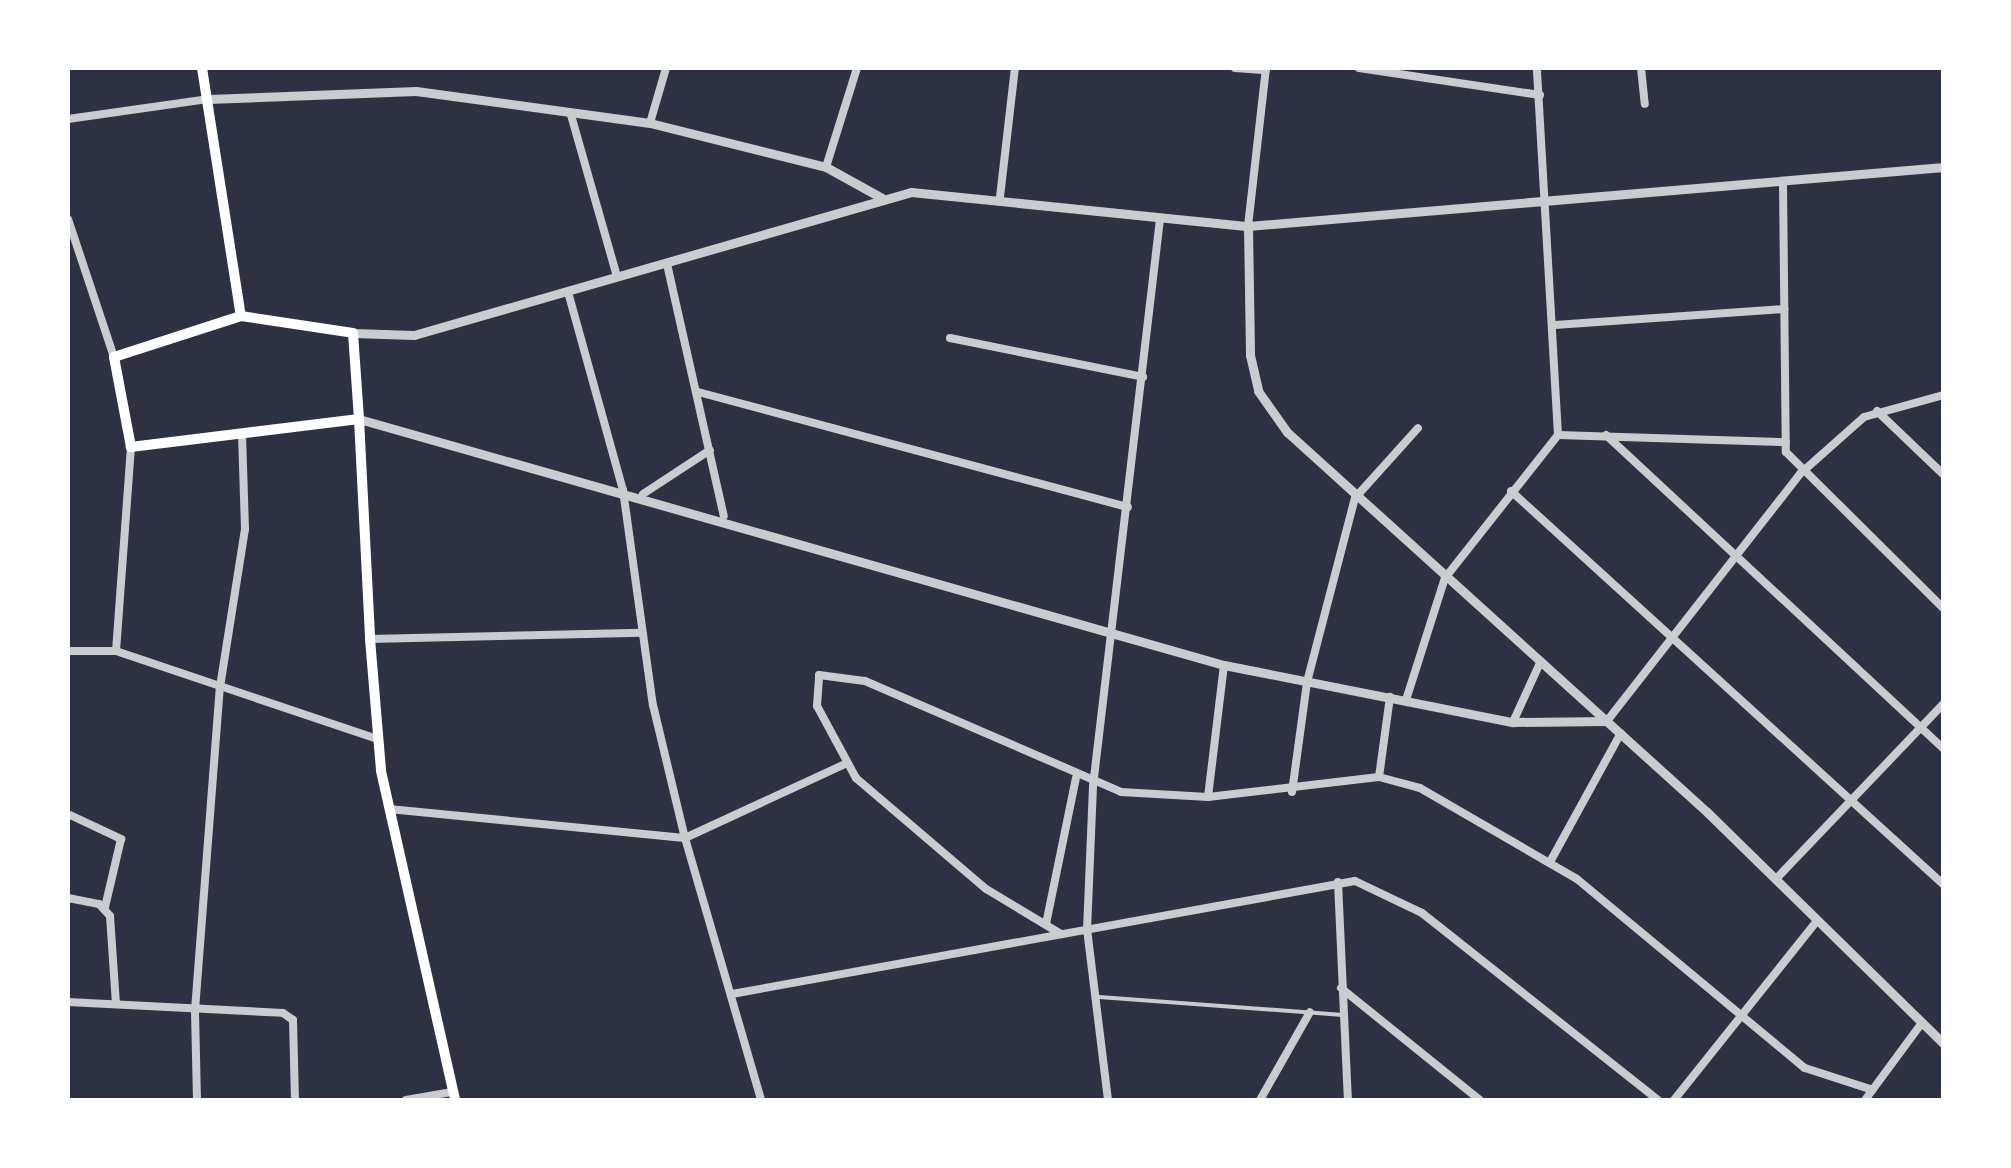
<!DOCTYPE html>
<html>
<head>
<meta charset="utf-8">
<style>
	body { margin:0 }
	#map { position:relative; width:2011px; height:1168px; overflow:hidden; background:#2d3142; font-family:Montserrat,sans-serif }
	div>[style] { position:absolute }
	.service>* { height:4px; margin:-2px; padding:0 2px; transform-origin:2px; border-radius:2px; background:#caccd0 }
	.minor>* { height:8px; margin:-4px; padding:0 4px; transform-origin:4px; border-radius:4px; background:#caccd0 }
	.tertiary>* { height:9px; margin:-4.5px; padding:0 4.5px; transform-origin:4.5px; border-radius:4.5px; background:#caccd0 }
	.secondary>* { height:10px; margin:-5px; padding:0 5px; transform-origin:5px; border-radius:5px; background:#fff }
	span { translate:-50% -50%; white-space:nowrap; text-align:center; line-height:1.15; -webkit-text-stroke:8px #fff; paint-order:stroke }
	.frame { position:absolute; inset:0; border:70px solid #fff; pointer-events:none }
</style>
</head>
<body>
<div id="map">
	<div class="service">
		<i style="left:1099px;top:997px;width:245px;rotate:4.2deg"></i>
	</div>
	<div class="minor">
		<i style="left:1235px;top:68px;width:31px;rotate:4deg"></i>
		<i style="left:1359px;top:68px;width:183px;rotate:8.5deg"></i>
		<i style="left:1641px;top:68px;width:36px;rotate:84deg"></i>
		<i style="left:571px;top:115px;width:168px;rotate:74.1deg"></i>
		<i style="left:68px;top:119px;width:141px;rotate:-8.1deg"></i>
		<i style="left:650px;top:123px;width:57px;rotate:-73.8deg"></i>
		<i style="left:826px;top:167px;width:104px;rotate:-72.6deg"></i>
		<i style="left:1783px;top:183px;width:269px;rotate:89.4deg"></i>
		<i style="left:1786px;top:452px;width:223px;rotate:44.8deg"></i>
		<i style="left:1000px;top:197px;width:130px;rotate:-83.4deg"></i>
		<i style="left:68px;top:219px;width:145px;rotate:71.6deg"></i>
		<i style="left:1248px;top:226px;width:159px;rotate:-83.5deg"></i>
		<i style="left:667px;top:264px;width:258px;rotate:77.3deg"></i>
		<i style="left:568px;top:292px;width:205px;rotate:74.5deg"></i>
		<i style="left:623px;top:490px;width:217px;rotate:82.1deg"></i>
		<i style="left:653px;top:705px;width:137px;rotate:76.5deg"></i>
		<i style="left:685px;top:838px;width:273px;rotate:73.8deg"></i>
		<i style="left:1555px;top:325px;width:230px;rotate:-4deg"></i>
		<i style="left:950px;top:338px;width:197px;rotate:11.4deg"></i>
		<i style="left:698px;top:392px;width:445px;rotate:15deg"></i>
		<i style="left:1877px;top:411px;width:93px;rotate:43.7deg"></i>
		<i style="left:1558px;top:435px;width:228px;rotate:1.8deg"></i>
		<i style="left:1606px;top:435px;width:461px;rotate:42.9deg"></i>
		<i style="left:1511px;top:491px;width:585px;rotate:42.3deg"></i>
		<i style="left:643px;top:494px;width:80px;rotate:-33.3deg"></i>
		<i style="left:370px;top:639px;width:272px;rotate:-1.3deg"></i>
		<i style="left:68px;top:651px;width:48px"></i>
		<i style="left:116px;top:651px;width:275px;rotate:18.6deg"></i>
		<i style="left:116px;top:651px;width:205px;rotate:-85.8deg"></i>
		<i style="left:1406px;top:700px;width:128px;rotate:-72.3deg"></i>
		<i style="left:1445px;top:578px;width:182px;rotate:-51.7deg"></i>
		<i style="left:1558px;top:435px;width:368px;rotate:-93.3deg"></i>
		<i style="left:1607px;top:721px;width:315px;rotate:-52deg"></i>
		<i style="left:1801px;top:473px;width:84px;rotate:-41.6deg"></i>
		<i style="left:1864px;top:417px;width:83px;rotate:-15.4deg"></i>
		<i style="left:1513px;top:722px;width:65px;rotate:-65.4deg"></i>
		<i style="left:1379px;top:777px;width:81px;rotate:-82.2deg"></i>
		<i style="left:1292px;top:792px;width:111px;rotate:-82.2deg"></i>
		<i style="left:1307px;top:682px;width:190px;rotate:-75.4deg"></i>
		<i style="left:1355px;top:498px;width:94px;rotate:-48deg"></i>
		<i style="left:1208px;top:797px;width:133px;rotate:-83.1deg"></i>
		<i style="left:389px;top:809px;width:297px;rotate:5.6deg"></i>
		<i style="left:685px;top:838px;width:176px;rotate:-24.8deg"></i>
		<i style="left:68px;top:814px;width:59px;rotate:25.3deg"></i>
		<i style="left:121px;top:839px;width:70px;rotate:103.2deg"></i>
		<i style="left:1550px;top:862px;width:147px;rotate:-61.2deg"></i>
		<i style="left:1776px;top:879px;width:243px;rotate:-46.3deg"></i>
		<i style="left:1338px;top:882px;width:218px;rotate:87.4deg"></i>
		<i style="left:68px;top:898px;width:32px;rotate:11deg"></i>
		<i style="left:99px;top:904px;width:16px;rotate:47deg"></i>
		<i style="left:110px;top:916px;width:87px;rotate:86.1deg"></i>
		<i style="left:1046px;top:924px;width:149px;rotate:-78.4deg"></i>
		<i style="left:1061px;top:934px;width:87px;rotate:-149deg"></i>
		<i style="left:986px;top:889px;width:171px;rotate:-139.5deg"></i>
		<i style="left:856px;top:778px;width:82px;rotate:-118.4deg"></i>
		<i style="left:817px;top:706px;width:31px;rotate:-86deg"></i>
		<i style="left:819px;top:675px;width:46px;rotate:7.4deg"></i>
		<i style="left:865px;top:681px;width:279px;rotate:23.4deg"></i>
		<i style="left:1121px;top:792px;width:87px;rotate:3.3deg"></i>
		<i style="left:1208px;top:797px;width:172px;rotate:-6.7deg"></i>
		<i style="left:1379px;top:777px;width:42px;rotate:15deg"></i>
		<i style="left:1420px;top:788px;width:181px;rotate:30.1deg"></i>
		<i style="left:1577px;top:879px;width:296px;rotate:39.7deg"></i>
		<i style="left:1805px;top:1068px;width:71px;rotate:17.9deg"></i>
		<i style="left:1341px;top:988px;width:179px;rotate:38.9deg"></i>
		<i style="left:732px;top:994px;width:633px;rotate:-10.28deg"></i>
		<i style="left:1355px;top:881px;width:74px;rotate:25.5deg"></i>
		<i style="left:1422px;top:913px;width:301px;rotate:38.4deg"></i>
		<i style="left:68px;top:1002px;width:215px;rotate:2.9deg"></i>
		<i style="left:283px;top:1013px;width:12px;rotate:35deg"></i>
		<i style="left:293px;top:1020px;width:80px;rotate:88.6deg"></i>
		<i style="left:197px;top:1100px;width:90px;rotate:-91.3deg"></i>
		<i style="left:195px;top:1010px;width:324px;rotate:-85.6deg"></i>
		<i style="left:220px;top:687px;width:160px;rotate:-81deg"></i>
		<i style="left:245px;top:529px;width:96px;rotate:-91.8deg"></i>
		<i style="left:406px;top:1100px;width:47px;rotate:-9.9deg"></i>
		<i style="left:1108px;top:1100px;width:171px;rotate:-97deg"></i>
		<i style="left:1087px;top:930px;width:144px;rotate:-87.6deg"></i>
		<i style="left:1093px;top:786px;width:571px;rotate:-83.26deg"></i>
		<i style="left:1260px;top:1100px;width:101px;rotate:-60.4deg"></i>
		<i style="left:1674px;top:1100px;width:229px;rotate:-51.4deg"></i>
		<i style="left:1865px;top:1100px;width:94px;rotate:-53.6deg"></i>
	</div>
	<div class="tertiary">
		<i style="left:208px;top:99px;width:208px;rotate:-2.2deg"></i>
		<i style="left:416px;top:91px;width:236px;rotate:7.8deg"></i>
		<i style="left:650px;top:123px;width:181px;rotate:14deg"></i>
		<i style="left:826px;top:167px;width:64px;rotate:29deg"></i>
		<i style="left:1248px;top:226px;width:129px;rotate:89.1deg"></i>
		<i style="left:1250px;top:355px;width:37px;rotate:77deg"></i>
		<i style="left:1258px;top:391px;width:50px;rotate:54.7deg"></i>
		<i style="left:1287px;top:432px;width:566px;rotate:42.14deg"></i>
		<i style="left:1707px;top:812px;width:332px;rotate:44.4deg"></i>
		<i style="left:353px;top:333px;width:61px;rotate:1.9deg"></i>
		<i style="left:414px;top:335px;width:517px;rotate:-16.05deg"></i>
		<i style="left:911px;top:192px;width:339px;rotate:5.8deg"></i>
		<i style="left:1248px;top:226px;width:698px;rotate:-4.85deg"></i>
		<i style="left:359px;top:419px;width:899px;rotate:15.88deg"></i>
		<i style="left:1224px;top:665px;width:295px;rotate:11.2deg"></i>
		<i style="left:1513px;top:722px;width:94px;rotate:-0.6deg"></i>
	</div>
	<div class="secondary">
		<i style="left:202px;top:68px;width:251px;rotate:81.1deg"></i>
		<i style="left:359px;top:419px;width:230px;rotate:173deg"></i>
		<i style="left:131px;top:447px;width:92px;rotate:-100.7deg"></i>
		<i style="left:114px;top:357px;width:133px;rotate:-17.9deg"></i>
		<i style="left:241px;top:316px;width:113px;rotate:8.6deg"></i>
		<i style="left:353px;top:333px;width:86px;rotate:86deg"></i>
		<i style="left:359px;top:419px;width:220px;rotate:87.1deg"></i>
		<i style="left:370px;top:639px;width:132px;rotate:85.2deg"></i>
		<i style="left:381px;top:771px;width:337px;rotate:77.3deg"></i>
	</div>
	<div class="frame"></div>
</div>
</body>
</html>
